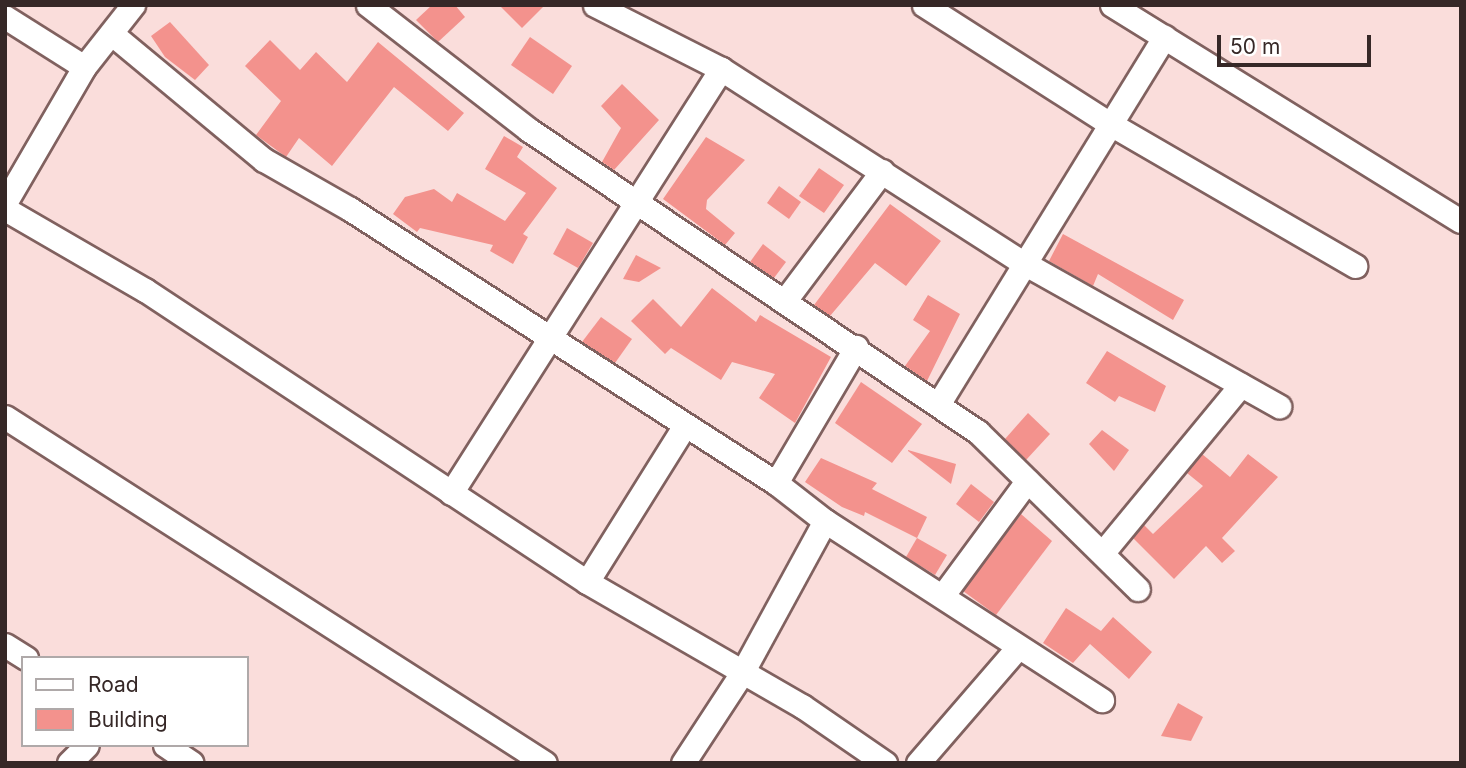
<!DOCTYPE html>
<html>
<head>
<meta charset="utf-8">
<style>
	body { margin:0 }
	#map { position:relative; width:1466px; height:768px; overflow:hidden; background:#fadddb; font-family:Inter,sans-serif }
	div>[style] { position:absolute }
	.building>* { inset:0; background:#f3928d }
	.roads { filter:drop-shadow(2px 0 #80615f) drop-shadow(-2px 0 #80615f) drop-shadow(0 2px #80615f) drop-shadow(0 -2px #80615f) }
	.street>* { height:23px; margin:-11.5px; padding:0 11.5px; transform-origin:11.5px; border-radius:11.5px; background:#fff }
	span { translate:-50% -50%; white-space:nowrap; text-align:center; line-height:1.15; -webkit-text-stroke:5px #fff; paint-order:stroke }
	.frame { position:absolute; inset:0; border:7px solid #362827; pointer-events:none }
	.legend { position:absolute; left:21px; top:656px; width:228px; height:91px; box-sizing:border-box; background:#fff; border:2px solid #afa9a9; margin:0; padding:9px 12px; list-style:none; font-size:21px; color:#362827 }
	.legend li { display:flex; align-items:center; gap:14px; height:35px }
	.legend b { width:35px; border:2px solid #afa9a9 }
	.scale { position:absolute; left:1217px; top:35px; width:154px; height:32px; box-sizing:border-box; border:4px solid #362827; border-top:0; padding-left:9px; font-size:21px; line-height:24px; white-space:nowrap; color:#362827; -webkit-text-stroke:5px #fff; paint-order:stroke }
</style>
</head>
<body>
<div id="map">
	<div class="building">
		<i style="clip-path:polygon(432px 5px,455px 5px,465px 17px,438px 42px,416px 20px)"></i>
		<i style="clip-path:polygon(499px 5px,545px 5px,522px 28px)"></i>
		<i style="clip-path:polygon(170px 22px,209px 65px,195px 80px,165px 57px,151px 36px)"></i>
		<i style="clip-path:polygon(530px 37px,572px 66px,553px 94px,511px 65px)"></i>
		<i style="clip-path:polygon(270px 40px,300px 70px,316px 52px,347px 82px,378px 42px,464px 113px,448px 131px,394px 87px,332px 166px,299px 138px,286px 157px,256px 135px,281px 101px,245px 66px)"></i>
		<i style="clip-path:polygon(622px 84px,659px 120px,614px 170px,602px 162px,621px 128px,601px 106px)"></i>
		<i style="clip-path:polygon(504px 136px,523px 147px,517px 157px,557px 188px,523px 234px,528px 237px,513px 264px,490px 251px,493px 245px,420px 228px,417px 232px,393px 214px,405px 197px,434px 189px,452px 202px,457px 193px,505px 221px,526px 193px,485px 169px)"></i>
		<i style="clip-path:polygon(706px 137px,745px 160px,707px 200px,706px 209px,735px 233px,725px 245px,663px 199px)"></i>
		<i style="clip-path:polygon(819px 168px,844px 185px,824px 213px,799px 196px)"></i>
		<i style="clip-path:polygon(779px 186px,801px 202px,789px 219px,767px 203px)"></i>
		<i style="clip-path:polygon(890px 204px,941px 241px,906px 286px,875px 263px,830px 316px,814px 305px)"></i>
		<i style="clip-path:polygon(567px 228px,593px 243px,578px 268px,553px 254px)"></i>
		<i style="clip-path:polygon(1063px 234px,1184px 300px,1173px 320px,1098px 274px,1093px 286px,1049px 261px)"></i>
		<i style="clip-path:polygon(763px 244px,786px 262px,774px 278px,750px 262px)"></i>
		<i style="clip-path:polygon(636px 255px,661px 268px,639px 282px,623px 279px)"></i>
		<i style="clip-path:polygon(712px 288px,756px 322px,760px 315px,831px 357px,795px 423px,759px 398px,775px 374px,732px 362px,721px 380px,671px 348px,665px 354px,631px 321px,653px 299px,681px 327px)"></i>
		<i style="clip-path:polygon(928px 295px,960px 314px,927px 381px,905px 366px,930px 331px,913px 320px)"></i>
		<i style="clip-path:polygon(601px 317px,632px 339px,615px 363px,582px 342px)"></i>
		<i style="clip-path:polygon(1107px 351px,1166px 386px,1155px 412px,1119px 396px,1115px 402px,1086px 383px)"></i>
		<i style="clip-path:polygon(861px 382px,922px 424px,892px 463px,835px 423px)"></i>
		<i style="clip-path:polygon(1028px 413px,1050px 434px,1026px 460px,1005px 439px)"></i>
		<i style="clip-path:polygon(1102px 430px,1129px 450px,1114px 471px,1089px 444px)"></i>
		<i style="clip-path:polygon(908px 450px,956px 464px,951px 484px,908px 451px)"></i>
		<i style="clip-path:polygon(1202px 454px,1230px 477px,1248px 454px,1278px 477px,1222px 538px,1235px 551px,1222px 563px,1206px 546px,1174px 579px,1133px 538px,1144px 525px,1153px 534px,1203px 486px,1187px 473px)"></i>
		<i style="clip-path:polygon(821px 458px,877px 483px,872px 489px,927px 517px,917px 538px,865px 512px,864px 516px,842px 507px,805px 482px)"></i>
		<i style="clip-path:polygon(971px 484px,994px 502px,979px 522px,956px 504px)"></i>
		<i style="clip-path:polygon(1021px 514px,1052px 541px,996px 615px,963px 591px)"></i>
		<i style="clip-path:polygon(917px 538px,947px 555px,935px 575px,906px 557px)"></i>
		<i style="clip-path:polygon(1066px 608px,1101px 631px,1113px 617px,1152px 652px,1129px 679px,1090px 644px,1073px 663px,1043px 643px)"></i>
		<i style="clip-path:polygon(1178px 703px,1203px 717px,1191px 741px,1161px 736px)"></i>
	</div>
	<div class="roads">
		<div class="street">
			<i style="left:368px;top:5px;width:204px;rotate:37.8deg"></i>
			<i style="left:529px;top:130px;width:541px;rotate:33.93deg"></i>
			<i style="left:978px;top:432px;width:224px;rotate:44.5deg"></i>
			<i style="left:595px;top:5px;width:141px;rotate:26.9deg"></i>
			<i style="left:721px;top:69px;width:358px;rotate:32.7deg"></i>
			<i style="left:1022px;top:262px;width:295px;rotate:29.3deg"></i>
			<i style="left:924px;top:5px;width:217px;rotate:32.6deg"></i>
			<i style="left:1107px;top:122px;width:287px;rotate:30.1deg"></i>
			<i style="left:1112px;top:5px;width:410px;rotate:31.8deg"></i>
			<i style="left:5px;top:17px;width:93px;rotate:32.3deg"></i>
			<i style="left:112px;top:34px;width:197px;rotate:39.7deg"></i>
			<i style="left:264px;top:160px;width:99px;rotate:29.7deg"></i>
			<i style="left:350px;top:209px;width:507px;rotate:32.75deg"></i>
			<i style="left:776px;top:483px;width:62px;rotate:37.8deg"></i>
			<i style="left:825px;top:521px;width:330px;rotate:32.9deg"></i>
			<i style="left:5px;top:203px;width:157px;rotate:-59.8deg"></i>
			<i style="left:84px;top:67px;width:79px;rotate:-51.7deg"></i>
			<i style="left:5px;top:209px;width:162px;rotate:30.1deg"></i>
			<i style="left:145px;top:290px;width:530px;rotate:33.45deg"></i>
			<i style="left:587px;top:582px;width:248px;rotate:30deg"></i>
			<i style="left:802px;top:706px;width:101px;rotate:34.5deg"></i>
			<i style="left:786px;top:299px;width:160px;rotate:-53.1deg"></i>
			<i style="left:939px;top:403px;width:430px;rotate:-58.4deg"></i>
			<i style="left:5px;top:417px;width:641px;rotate:32.65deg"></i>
			<i style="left:776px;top:483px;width:158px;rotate:-59.5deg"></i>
			<i style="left:451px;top:493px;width:503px;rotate:-57.51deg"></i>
			<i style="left:1104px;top:551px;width:215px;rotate:-50.5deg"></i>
			<i style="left:587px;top:582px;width:183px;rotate:-58deg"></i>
			<i style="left:943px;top:595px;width:142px;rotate:-53.6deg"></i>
			<i style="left:5px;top:645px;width:25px;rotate:32deg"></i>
			<i style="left:165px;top:745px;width:32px;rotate:34deg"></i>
			<i style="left:69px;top:763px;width:25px;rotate:-45deg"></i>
			<i style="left:683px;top:763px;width:108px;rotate:-56.8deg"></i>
			<i style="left:742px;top:673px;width:173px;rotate:-61.4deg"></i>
			<i style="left:918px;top:763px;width:153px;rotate:-49.2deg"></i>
		</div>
	</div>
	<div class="frame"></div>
	<ul class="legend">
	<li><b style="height:9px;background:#fff"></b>Road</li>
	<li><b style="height:19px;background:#f3928d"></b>Building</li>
	</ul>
	<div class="scale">50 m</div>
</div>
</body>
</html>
